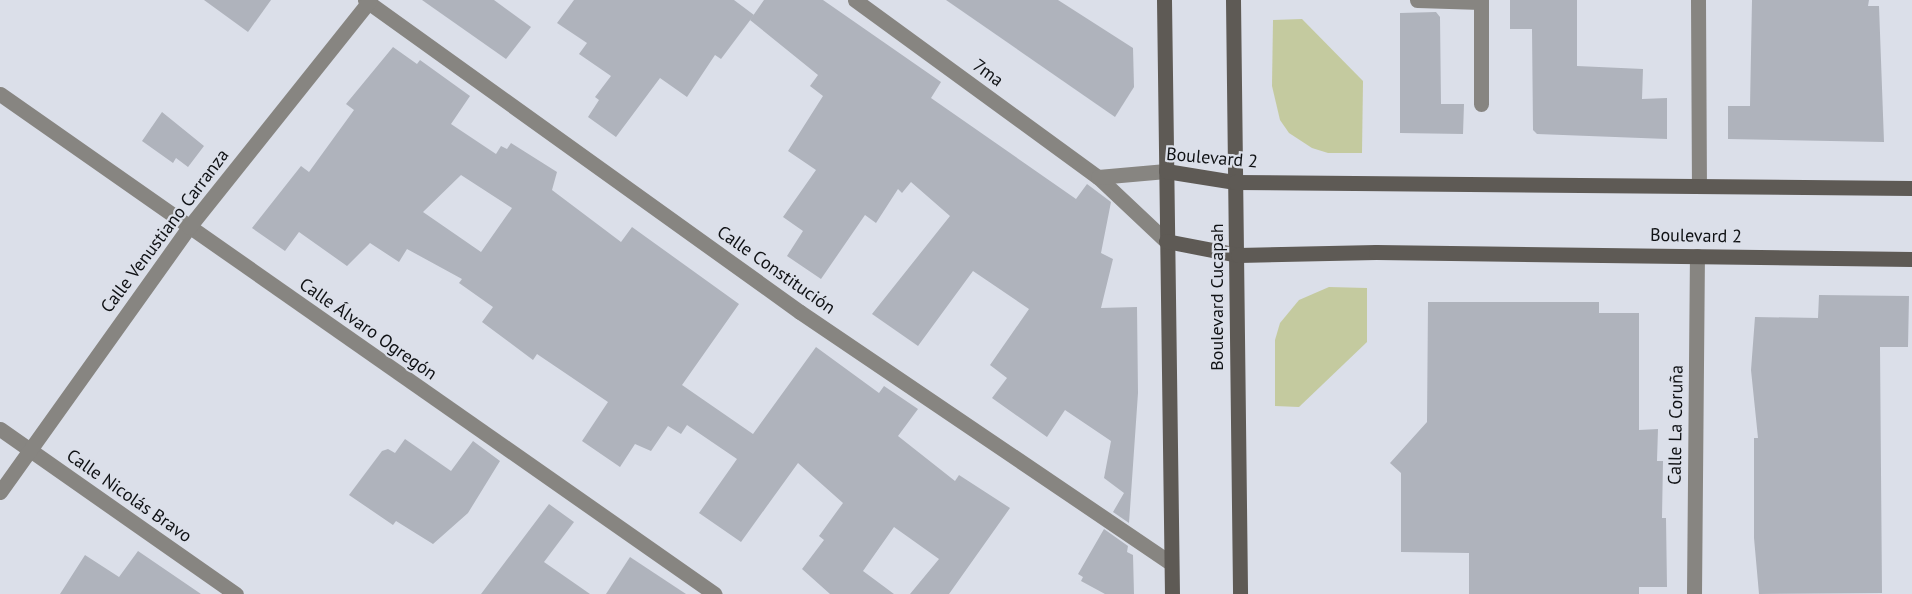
<!DOCTYPE html>
<html>
<head>
<meta charset="utf-8">
<style>
	body { margin:0 }
	#map { position:relative; width:1912px; height:594px; overflow:hidden; background:#dbdfe9; font-family:"PT Sans",sans-serif }
	div>[style] { position:absolute }
	.green>* { inset:0; background:#c4ca9f }
	.building>* { inset:0; background:#afb3bc }
	.minor>* { height:15px; margin:-7.5px; padding:0 7.5px; transform-origin:7.5px; border-radius:7.5px; background:#878581 }
	.tertiary>* { height:15px; margin:-7.5px; padding:0 7.5px; transform-origin:7.5px; border-radius:7.5px; background:#878581 }
	.secondary>* { height:15px; margin:-7.5px; padding:0 7.5px; transform-origin:7.5px; border-radius:7.5px; background:#5e5a55 }
	span { translate:-50% -50%; white-space:nowrap; text-align:center; line-height:1.15; -webkit-text-stroke:4.5px #dbdfe9; paint-order:stroke }
	.street-label { font-size:18px; color:#0f1114 }
</style>
</head>
<body>
<div id="map">
	<div class="green">
		<i style="clip-path:polygon(1302px 19px,1363px 81px,1362px 153px,1328px 153px,1312px 148px,1289px 133px,1280px 120px,1272px 86px,1273px 20px)"></i>
		<i style="clip-path:polygon(1329px 287px,1367px 288px,1367px 342px,1299px 407px,1275px 406px,1275px 340px,1280px 323px,1299px 300px)"></i>
	</div>
	<div class="building">
		<i style="clip-path:polygon(204px 0,271px 0,248px 32px)"></i>
		<i style="clip-path:polygon(422px 0,494px 0,531px 27px,506px 59px)"></i>
		<i style="clip-path:polygon(574px 0,734px 0,754px 15px,721px 59px,715px 55px,687px 97px,660px 78px,616px 137px,588px 117px,599px 100px,595px 97px,611px 76px,579px 54px,587px 43px,557px 23px)"></i>
		<i style="clip-path:polygon(764px 0,823px 0,941px 82px,931px 98px,1076px 199px,1087px 184px,1111px 202px,1101px 253px,1113px 259px,1101px 308px,1137px 307px,1138px 393px,1129px 523px,1113px 512px,1124px 493px,1104px 478px,1111px 441px,1065px 410px,1047px 437px,992px 398px,1007px 378px,990px 365px,1029px 309px,973px 271px,918px 346px,872px 314px,950px 216px,911px 182px,902px 193px,898px 189px,876px 223px,865px 215px,821px 279px,787px 256px,803px 231px,783px 217px,816px 170px,788px 151px,823px 96px,810px 86px,818px 75px,750px 20px)"></i>
		<i style="clip-path:polygon(946px 0,1058px 0,1133px 48px,1134px 87px,1115px 117px)"></i>
		<i style="clip-path:polygon(1510px 0,1577px 0,1577px 66px,1643px 69px,1642px 99px,1667px 98px,1667px 139px,1537px 134px,1533px 130px,1532px 29px,1510px 29px)"></i>
		<i style="clip-path:polygon(1752px 0,1869px 0,1868px 6px,1879px 6px,1884px 142px,1728px 139px,1728px 106px,1750px 106px)"></i>
		<i style="clip-path:polygon(1436px 12px,1440px 17px,1441px 104px,1464px 104px,1463px 134px,1400px 133px,1400px 13px)"></i>
		<i style="clip-path:polygon(evenodd,393px 47px,417px 64px,420px 60px,470px 96px,451px 124px,496px 154px,501px 146px,507px 149px,511px 143px,557px 172px,552px 190px,621px 242px,632px 227px,739px 304px,682px 385px,753px 434px,816px 347px,879px 393px,884px 386px,918px 409px,898px 436px,955px 481px,959px 475px,1010px 508px,949px 594px,910px 594px,939px 559px,894px 527px,863px 571px,894px 594px,830px 594px,802px 569px,824px 540px,819px 536px,843px 503px,798px 463px,741px 542px,699px 513px,737px 459px,687px 425px,681px 434px,668px 426px,651px 451px,635px 444px,620px 467px,582px 441px,608px 402px,537px 354px,533px 360px,482px 322px,493px 307px,459px 283px,462px 279px,407px 249px,399px 262px,370px 243px,347px 266px,299px 232px,285px 251px,252px 228px,301px 166px,309px 172px,354px 110px,346px 104px,393px 47px,461px 175px,512px 208px,481px 252px,423px 212px,461px 175px)"></i>
		<i style="clip-path:polygon(162px 112px,204px 146px,188px 167px,176px 158px,173px 163px,142px 141px)"></i>
		<i style="clip-path:polygon(1819px 295px,1909px 296px,1908px 347px,1880px 347px,1882px 593px,1759px 594px,1754px 538px,1754px 438px,1758px 438px,1751px 370px,1755px 317px,1818px 318px)"></i>
		<i style="clip-path:polygon(1428px 302px,1599px 302px,1599px 313px,1639px 313px,1639px 430px,1658px 429px,1657px 461px,1663px 461px,1662px 518px,1666px 518px,1667px 587px,1639px 587px,1639px 594px,1469px 594px,1469px 553px,1401px 552px,1401px 473px,1390px 463px,1427px 422px)"></i>
		<i style="clip-path:polygon(405px 439px,451px 471px,473px 441px,500px 461px,468px 513px,433px 544px,396px 521px,393px 525px,349px 495px,382px 451px,388px 449px,395px 453px)"></i>
		<i style="clip-path:polygon(549px 504px,574px 522px,544px 562px,590px 594px,481px 594px)"></i>
		<i style="clip-path:polygon(1104px 529px,1128px 546px,1127px 552px,1133px 555px,1134px 594px,1105px 594px,1081px 581px,1083px 577px,1078px 574px)"></i>
		<i style="clip-path:polygon(138px 551px,201px 594px,60px 594px,85px 555px,119px 577px)"></i>
		<i style="clip-path:polygon(630px 557px,686px 594px,606px 594px)"></i>
	</div>
	<div class="minor">
		<i style="left:365px;top:0;width:535px;rotate:35.65deg"></i>
		<i style="left:800px;top:312px;width:448px;rotate:34.1deg"></i>
		<i style="left:855px;top:0;width:301px;rotate:36.1deg"></i>
		<i style="left:1098px;top:177px;width:93px;rotate:43.3deg"></i>
		<i style="left:1417px;top:0;width:64px;rotate:1.8deg"></i>
		<i style="left:1698px;top:0;width:184px;rotate:89.7deg"></i>
		<i style="left:0;top:94px;width:872px;rotate:34.97deg"></i>
		<i style="left:1481px;top:104px;width:104px;rotate:-90deg"></i>
		<i style="left:1098px;top:177px;width:68px;rotate:-5deg"></i>
		<i style="left:0;top:429px;width:288px;rotate:35deg"></i>
		<i style="left:0;top:492px;width:325px;rotate:-54.5deg"></i>
		<i style="left:189px;top:227px;width:290px;rotate:-51.4deg"></i>
	</div>
	<div class="tertiary">
		<i style="left:1694px;top:594px;width:338px;rotate:-89.5deg"></i>
	</div>
	<div class="secondary">
		<i style="left:1164px;top:0;width:594px;rotate:89.23deg"></i>
		<i style="left:1233px;top:0;width:594px;rotate:89.32deg"></i>
		<i style="left:1166px;top:171px;width:70px;rotate:9.1deg"></i>
		<i style="left:1235px;top:182px;width:677px;rotate:0.51deg"></i>
		<i style="left:1166px;top:241px;width:73px;rotate:11deg"></i>
		<i style="left:1238px;top:255px;width:138px;rotate:-1.2deg"></i>
		<i style="left:1376px;top:252px;width:536px;rotate:0.75deg"></i>
	</div>
	<div class="street-label">
		<span style="left:988px;top:73px;rotate:36deg">7ma</span>
		<span style="left:1212px;top:158px;rotate:5deg">Boulevard 2</span>
		<span style="left:165px;top:231px;rotate:-53deg">Calle Venustiano Carranza</span>
		<span style="left:1696px;top:236px;rotate:1deg">Boulevard 2</span>
		<span style="left:776px;top:270px;rotate:35deg">Calle Constitución</span>
		<span style="left:1217px;top:297px;rotate:-90deg">Boulevard Cucapah</span>
		<span style="left:368px;top:329px;rotate:35deg">Calle Álvaro Ogregón</span>
		<span style="left:1676px;top:425px;rotate:-89deg">Calle La Coruña</span>
		<span style="left:129px;top:496px;rotate:35deg">Calle Nicolás Bravo</span>
	</div>
</div>
</body>
</html>
